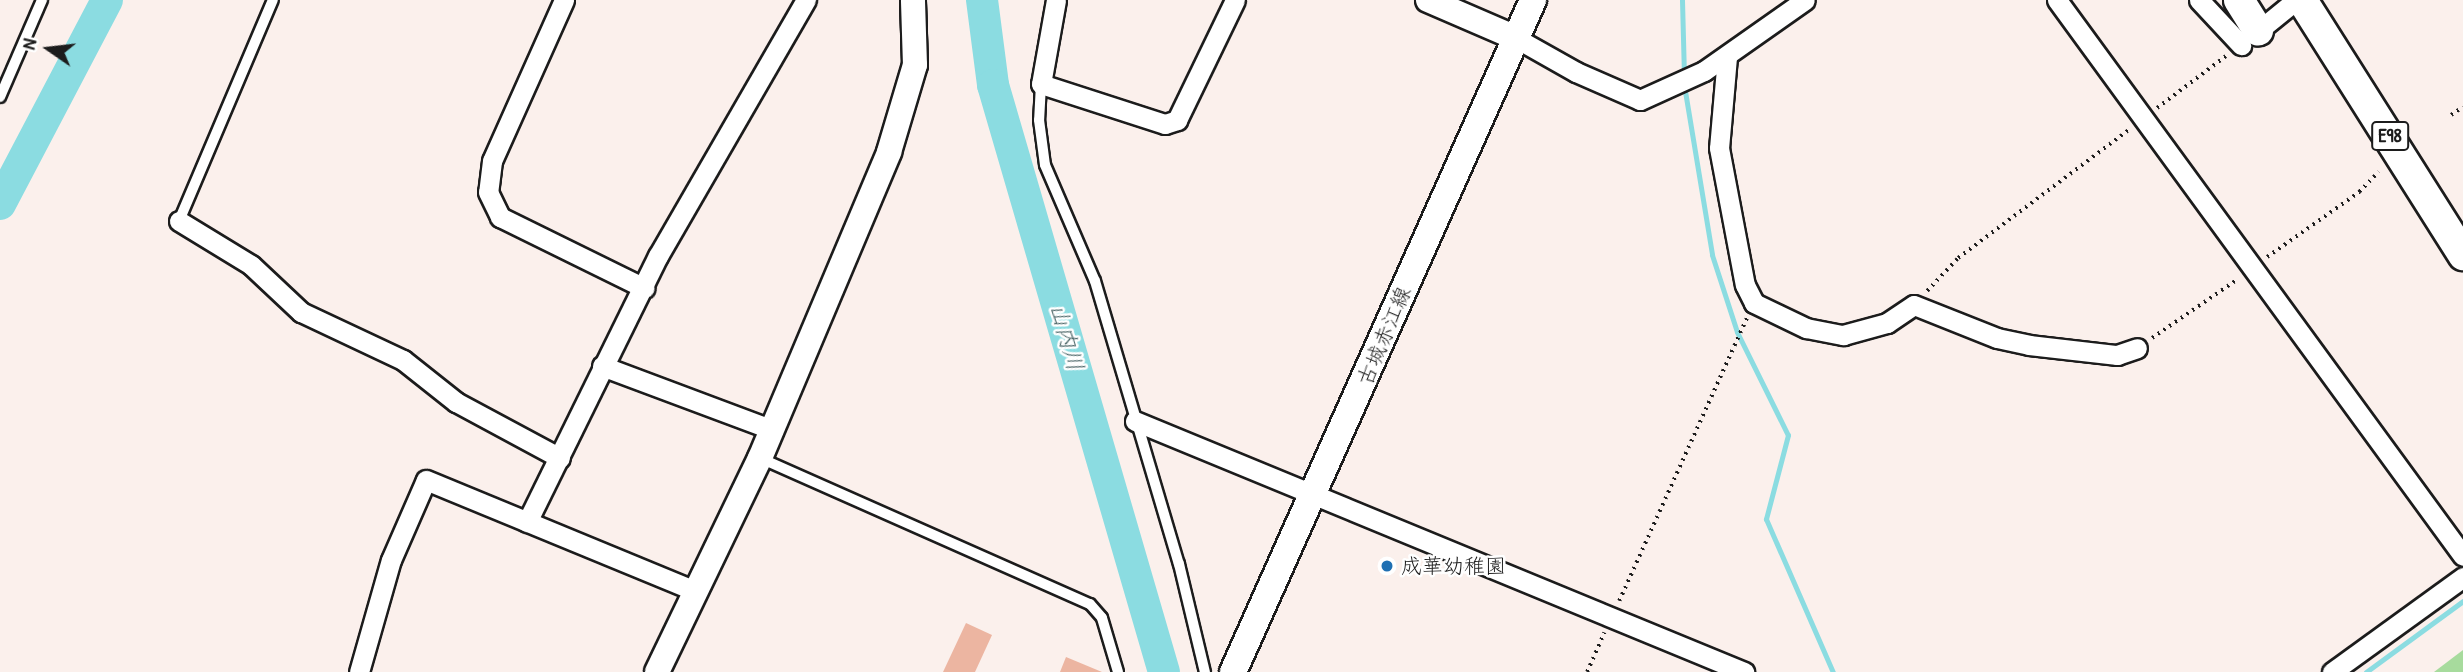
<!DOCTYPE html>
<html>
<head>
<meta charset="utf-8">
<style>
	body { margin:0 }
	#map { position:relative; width:2463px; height:672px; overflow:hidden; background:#fbf0ec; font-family:"Patrick Hand","Klee One",sans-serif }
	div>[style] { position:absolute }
	.green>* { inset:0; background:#a7db9d }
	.stream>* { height:5px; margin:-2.5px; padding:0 2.5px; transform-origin:2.5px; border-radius:2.5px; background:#8bdce1 }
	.river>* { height:32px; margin:-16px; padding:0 16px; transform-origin:16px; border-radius:16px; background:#8bdce1 }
	.building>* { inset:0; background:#ecb5a1 }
	.path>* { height:3.5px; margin-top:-1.75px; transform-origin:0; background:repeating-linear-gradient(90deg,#1c1c1c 0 2px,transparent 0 7px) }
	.roads { filter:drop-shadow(2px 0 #1c1c1c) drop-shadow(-2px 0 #1c1c1c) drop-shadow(0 2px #1c1c1c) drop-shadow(0 -2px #1c1c1c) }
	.service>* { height:10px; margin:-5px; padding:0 5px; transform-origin:5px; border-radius:5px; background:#fff }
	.minor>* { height:19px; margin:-9.5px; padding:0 9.5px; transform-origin:9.5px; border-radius:9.5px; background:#fff }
	.tertiary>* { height:24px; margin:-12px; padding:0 12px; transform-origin:12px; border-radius:12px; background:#fff }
	.secondary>* { height:26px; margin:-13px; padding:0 13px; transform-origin:13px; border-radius:13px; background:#fff }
	.primary>* { height:30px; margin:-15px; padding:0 15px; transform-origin:15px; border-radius:15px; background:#fff }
	.dots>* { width:19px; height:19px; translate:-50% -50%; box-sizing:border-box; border:4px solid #fff; border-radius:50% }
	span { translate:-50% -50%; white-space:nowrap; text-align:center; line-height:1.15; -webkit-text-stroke:5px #fff; paint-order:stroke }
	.shield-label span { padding:2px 5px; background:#fff; border:2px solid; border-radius:5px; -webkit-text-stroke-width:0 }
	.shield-label { font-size:19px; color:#1c1c1c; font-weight:700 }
	.street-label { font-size:21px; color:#1c1c1c }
	.poi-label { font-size:21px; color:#1c1c1c }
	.left { translate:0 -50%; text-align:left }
	.water-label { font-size:23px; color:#435f61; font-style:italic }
	.north { position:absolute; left:14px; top:14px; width:70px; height:70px; -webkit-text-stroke:5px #fff; paint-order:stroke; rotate:284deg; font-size:19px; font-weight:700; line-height:28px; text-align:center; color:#1c1c1c }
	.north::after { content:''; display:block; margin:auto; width:24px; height:32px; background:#1c1c1c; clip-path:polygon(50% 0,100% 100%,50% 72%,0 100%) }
</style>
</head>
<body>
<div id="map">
	<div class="green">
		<i style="clip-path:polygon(2463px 650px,2463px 672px,2434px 672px)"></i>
	</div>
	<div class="stream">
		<i style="left:1682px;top:0;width:75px;rotate:88.5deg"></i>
		<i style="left:1684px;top:85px;width:172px;rotate:80.6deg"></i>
		<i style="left:1712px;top:255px;width:81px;rotate:72deg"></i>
		<i style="left:1737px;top:332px;width:115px;rotate:63.7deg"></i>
		<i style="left:1788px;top:435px;width:87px;rotate:104.7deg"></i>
		<i style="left:1766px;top:519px;width:167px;rotate:66.4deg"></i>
		<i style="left:2366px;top:672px;width:120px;rotate:-36.2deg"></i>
	</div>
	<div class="river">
		<i style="left:982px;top:0;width:86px;rotate:82.6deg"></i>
		<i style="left:993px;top:85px;width:611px;rotate:73.76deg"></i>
		<i style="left:0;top:204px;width:230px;rotate:-62.3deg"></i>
	</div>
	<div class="building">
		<i style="clip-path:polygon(966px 623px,992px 635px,975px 672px,943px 672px)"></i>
		<i style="clip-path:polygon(1066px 657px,1102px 672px,1060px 672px)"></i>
	</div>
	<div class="path">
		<i style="left:2157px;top:108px;width:86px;rotate:-37deg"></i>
		<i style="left:2451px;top:115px;width:14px;rotate:-34deg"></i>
		<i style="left:2267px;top:257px;width:113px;rotate:-35.2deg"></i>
		<i style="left:2359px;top:192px;width:28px;rotate:-46deg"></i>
		<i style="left:1927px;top:291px;width:45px;rotate:-46.8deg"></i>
		<i style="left:1958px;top:258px;width:216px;rotate:-36.9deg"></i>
		<i style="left:2152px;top:338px;width:104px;rotate:-34.5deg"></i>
		<i style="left:1619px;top:601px;width:311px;rotate:-65.7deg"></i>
		<i style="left:1587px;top:672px;width:43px;rotate:-66.4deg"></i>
	</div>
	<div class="roads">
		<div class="service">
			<i style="left:1041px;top:84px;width:36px;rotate:93deg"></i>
			<i style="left:1039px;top:120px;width:45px;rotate:82.4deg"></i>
			<i style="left:1045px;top:165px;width:126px;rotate:66.7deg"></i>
			<i style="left:1095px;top:281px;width:295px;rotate:73.5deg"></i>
			<i style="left:1179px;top:564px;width:111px;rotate:76.5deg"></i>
			<i style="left:0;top:97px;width:106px;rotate:-66.6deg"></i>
			<i style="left:179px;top:221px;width:240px;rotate:-67deg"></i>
			<i style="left:760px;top:458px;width:361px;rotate:23.9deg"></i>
			<i style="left:1090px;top:604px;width:18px;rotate:49deg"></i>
			<i style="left:1102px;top:618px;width:56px;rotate:73.5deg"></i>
		</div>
		<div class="minor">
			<i style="left:564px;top:0;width:176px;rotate:114.1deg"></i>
			<i style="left:492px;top:161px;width:31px;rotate:97deg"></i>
			<i style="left:488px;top:192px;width:28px;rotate:64deg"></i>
			<i style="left:500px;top:217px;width:161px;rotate:26.2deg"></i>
			<i style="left:1056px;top:0;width:85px;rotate:100.1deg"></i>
			<i style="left:1041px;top:84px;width:130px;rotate:17.9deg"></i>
			<i style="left:1165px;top:124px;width:13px;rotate:-18deg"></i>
			<i style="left:1177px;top:120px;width:133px;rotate:-64.2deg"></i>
			<i style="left:2057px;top:0;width:688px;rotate:53.86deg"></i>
			<i style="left:2199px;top:0;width:62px;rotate:47deg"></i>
			<i style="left:2258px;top:31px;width:49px;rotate:-39.2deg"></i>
			<i style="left:1514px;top:37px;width:71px;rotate:29.4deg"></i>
			<i style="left:1576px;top:72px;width:70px;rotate:23.6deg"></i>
			<i style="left:1640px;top:100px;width:70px;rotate:-24.4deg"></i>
			<i style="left:1704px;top:71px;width:123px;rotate:-35.1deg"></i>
			<i style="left:1727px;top:57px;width:91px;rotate:95deg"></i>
			<i style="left:1719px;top:148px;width:139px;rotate:79.3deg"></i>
			<i style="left:1745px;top:285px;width:20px;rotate:63deg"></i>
			<i style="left:1754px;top:303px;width:58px;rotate:25.7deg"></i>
			<i style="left:1806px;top:328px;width:38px;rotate:11deg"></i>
			<i style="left:1843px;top:335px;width:46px;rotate:-15.3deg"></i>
			<i style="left:1887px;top:323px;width:32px;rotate:-34deg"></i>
			<i style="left:1914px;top:305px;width:89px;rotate:21.7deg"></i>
			<i style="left:1997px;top:338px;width:33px;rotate:12deg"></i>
			<i style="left:2029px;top:345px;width:89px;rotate:6.5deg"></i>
			<i style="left:2117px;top:355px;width:21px;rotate:-19deg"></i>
			<i style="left:179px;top:221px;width:84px;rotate:31.4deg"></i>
			<i style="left:251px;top:265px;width:69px;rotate:43.2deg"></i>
			<i style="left:301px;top:312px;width:113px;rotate:25.2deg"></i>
			<i style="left:403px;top:360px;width:68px;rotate:38.4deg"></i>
			<i style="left:456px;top:402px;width:118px;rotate:28.3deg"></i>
			<i style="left:602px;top:366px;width:183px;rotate:20.5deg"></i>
			<i style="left:1135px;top:421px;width:659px;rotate:22.4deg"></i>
			<i style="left:527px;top:522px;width:297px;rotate:-63.8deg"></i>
			<i style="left:658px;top:256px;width:296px;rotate:-60deg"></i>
			<i style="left:359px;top:672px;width:116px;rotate:-74.1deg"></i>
			<i style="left:391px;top:560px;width:87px;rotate:-66.4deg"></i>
			<i style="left:426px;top:480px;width:291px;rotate:22.4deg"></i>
			<i style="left:2332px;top:672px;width:162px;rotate:-35.9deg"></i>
		</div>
		<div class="tertiary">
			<i style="left:1428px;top:0;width:94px;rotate:23.3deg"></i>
			<i style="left:657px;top:672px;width:237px;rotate:-64.3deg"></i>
			<i style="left:760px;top:458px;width:332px;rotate:-67.1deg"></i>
			<i style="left:889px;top:152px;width:91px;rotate:-73.4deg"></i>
			<i style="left:915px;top:65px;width:65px;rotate:-91.8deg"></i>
		</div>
		<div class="secondary">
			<i style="left:1233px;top:672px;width:736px;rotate:-65.94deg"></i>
		</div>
		<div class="primary">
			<i style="left:2239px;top:0;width:36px;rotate:58deg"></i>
			<i style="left:2302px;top:0;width:302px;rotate:57.7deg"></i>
		</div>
	</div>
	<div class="dots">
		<i style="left:1387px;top:566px;background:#1f6fb2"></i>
	</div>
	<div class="shield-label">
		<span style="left:2390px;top:136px">E98</span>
	</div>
	<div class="street-label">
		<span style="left:1384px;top:336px;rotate:-67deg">古城赤江線</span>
	</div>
	<div class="poi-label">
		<span class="left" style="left:1401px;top:566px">成華幼稚園</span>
	</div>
	<div class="water-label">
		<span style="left:1067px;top:337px;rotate:74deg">山内川</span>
	</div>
	<div class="north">N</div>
</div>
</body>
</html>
